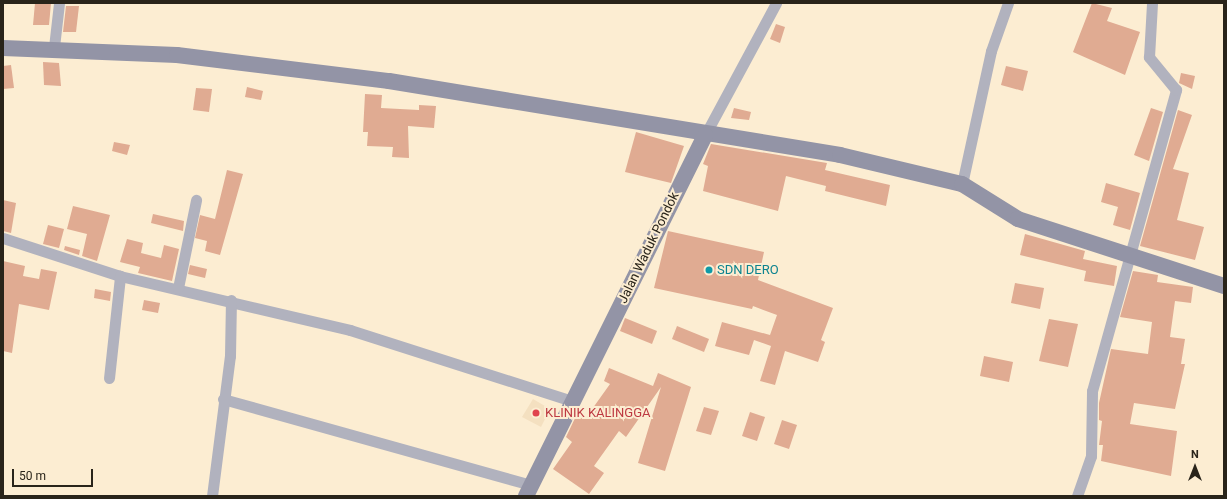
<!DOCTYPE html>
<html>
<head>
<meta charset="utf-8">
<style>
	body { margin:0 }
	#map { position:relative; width:1227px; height:499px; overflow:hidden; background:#fcedd2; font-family:Roboto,sans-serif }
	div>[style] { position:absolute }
	.built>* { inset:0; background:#f4e0c0 }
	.building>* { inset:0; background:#e0ab92 }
	.street>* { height:11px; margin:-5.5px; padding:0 5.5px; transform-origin:5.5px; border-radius:5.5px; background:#b1b2be }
	.secondary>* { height:16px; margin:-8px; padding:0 8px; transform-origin:8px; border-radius:8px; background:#9394a6 }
	.dots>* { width:11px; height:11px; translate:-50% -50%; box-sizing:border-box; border:2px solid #fcedd2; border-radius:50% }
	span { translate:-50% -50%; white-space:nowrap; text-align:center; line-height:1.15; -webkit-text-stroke:4px #fcedd2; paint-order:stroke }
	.street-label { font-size:13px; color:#29241a }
	.culture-label { font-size:13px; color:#0d838f }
	.left { translate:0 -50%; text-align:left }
	.health-label { font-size:13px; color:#be3a42 }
	.frame { position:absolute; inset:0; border:4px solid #29241a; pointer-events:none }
	.north { position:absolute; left:1175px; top:447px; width:40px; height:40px; -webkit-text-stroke:3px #fcedd2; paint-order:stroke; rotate:0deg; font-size:11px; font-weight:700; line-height:16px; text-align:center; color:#29241a }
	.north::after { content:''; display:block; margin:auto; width:14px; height:18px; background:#29241a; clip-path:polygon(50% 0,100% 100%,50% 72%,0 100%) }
	.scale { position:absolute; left:12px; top:469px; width:81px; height:18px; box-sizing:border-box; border:2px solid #29241a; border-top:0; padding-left:5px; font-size:12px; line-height:14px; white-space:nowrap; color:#29241a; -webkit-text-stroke:3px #fcedd2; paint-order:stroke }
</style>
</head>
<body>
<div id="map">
	<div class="built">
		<i style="clip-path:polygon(533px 399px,550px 409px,541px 427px,522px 417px)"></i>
	</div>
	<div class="building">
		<i style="clip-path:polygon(35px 3px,51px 3px,49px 25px,33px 25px)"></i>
		<i style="clip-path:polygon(1092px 3px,1112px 8px,1107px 21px,1140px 32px,1125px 75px,1073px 52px)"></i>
		<i style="clip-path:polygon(66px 6px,79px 6px,76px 32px,63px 32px)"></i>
		<i style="clip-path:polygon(776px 24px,785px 27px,780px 43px,770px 39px)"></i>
		<i style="clip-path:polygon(43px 62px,59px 63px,61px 86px,44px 85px)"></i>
		<i style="clip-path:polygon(11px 65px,14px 88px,3px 89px,3px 66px)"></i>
		<i style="clip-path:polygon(1006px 66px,1028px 71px,1023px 91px,1001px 85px)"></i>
		<i style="clip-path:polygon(1181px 73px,1195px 76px,1192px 89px,1179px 83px)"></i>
		<i style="clip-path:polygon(247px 87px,263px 91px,261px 100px,245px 97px)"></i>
		<i style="clip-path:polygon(196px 88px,212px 89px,209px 112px,193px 110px)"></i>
		<i style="clip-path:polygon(365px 94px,382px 95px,381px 108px,419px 110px,419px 105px,436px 106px,434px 128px,408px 126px,409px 158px,392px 157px,393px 147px,367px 146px,368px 132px,363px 132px)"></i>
		<i style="clip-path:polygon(734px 108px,751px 112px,749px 120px,731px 118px)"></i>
		<i style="clip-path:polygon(1151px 108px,1163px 112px,1149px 161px,1134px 155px)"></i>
		<i style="clip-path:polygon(1178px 110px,1192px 115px,1173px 169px,1189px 173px,1177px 220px,1204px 227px,1195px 260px,1140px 246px)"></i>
		<i style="clip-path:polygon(636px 132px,684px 146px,671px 183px,625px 172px)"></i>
		<i style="clip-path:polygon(114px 142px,130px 145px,127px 155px,112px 151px)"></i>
		<i style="clip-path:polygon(711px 144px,827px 163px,825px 170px,890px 185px,886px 206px,825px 191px,826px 186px,786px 176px,778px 211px,703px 191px,708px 166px,703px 164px)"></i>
		<i style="clip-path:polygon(227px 170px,243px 174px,220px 255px,205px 251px,207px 241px,195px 238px,200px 215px,215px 219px)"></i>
		<i style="clip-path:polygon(1106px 183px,1140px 193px,1130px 230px,1113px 225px,1118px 207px,1101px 202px)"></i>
		<i style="clip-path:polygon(3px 200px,16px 203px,11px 233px,3px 231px)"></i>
		<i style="clip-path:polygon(73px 206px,110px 215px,97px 261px,82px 256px,87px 234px,67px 229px)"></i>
		<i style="clip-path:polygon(153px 214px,184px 221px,183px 231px,151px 223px)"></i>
		<i style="clip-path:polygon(48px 225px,64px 229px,59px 248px,43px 244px)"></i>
		<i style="clip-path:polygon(668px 231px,764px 252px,758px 280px,833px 308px,821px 340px,825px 342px,818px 362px,785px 351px,775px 385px,760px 381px,771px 346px,754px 340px,749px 355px,715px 346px,722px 322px,770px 335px,777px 315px,753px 306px,752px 309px,654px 288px)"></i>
		<i style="clip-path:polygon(1025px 234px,1085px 251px,1083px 259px,1117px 266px,1114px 286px,1084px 281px,1086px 271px,1020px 255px)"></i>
		<i style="clip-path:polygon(127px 239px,143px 243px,141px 253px,161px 258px,164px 245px,179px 249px,172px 281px,138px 273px,140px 267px,120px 262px)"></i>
		<i style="clip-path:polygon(65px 246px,80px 250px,79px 255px,64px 250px)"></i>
		<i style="clip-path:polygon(3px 261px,25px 266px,23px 276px,39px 279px,41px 269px,57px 272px,49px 310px,19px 304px,12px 353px,3px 351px)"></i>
		<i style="clip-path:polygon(190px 265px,207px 269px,205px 278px,188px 274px)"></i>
		<i style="clip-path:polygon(1133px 271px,1158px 275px,1157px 282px,1193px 287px,1191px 303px,1175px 301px,1170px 337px,1185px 339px,1181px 364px,1185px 364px,1175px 409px,1134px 403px,1130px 424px,1177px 431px,1171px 476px,1101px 461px,1103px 445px,1099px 445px,1102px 421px,1099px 420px,1099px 403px,1111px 349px,1148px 354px,1152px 322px,1120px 317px)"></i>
		<i style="clip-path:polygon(1015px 283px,1044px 288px,1040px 309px,1011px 303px)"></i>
		<i style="clip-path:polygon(95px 289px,111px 292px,110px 301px,94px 298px)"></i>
		<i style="clip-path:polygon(144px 300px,160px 303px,158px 313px,142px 310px)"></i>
		<i style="clip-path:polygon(625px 318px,657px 331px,652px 344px,620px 331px)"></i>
		<i style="clip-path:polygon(1049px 319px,1078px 324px,1068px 367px,1039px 361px)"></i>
		<i style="clip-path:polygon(677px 326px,709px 339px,704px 352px,672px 339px)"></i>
		<i style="clip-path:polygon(984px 356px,1013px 362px,1009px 382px,980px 376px)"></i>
		<i style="clip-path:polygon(609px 368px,653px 386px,658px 373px,691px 387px,665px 471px,638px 463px,661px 387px,626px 437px,619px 431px,594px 466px,604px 473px,589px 494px,553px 469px,572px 442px,566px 437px,577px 414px,585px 419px,610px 384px,604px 381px)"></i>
		<i style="clip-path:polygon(704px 407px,719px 411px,711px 435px,696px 431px)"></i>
		<i style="clip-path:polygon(750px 412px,765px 417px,757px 441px,742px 436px)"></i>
		<i style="clip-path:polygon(782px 420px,797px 425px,789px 449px,774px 444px)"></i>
	</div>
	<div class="street">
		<i style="left:54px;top:47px;width:44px;rotate:-83.5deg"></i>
		<i style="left:705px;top:135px;width:150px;rotate:-61.7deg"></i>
		<i style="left:962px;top:184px;width:136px;rotate:-77.7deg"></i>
		<i style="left:991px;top:51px;width:51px;rotate:-70.5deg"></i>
		<i style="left:3px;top:238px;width:123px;rotate:18deg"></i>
		<i style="left:120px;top:276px;width:236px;rotate:13.2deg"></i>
		<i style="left:350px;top:330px;width:234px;rotate:17.7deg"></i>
		<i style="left:178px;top:288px;width:90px;rotate:-78.4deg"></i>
		<i style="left:109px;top:378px;width:103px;rotate:-83.8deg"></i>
		<i style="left:223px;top:399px;width:320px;rotate:15.6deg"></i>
		<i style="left:212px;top:496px;width:141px;rotate:-82.7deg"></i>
		<i style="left:230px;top:356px;width:56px;rotate:-89deg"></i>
		<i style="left:1077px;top:496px;width:42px;rotate:-70.7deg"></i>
		<i style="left:1091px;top:456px;width:65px;rotate:-89.1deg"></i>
		<i style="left:1092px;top:391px;width:313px;rotate:-74.4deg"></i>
		<i style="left:1176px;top:90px;width:43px;rotate:-129.3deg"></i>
		<i style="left:1149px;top:57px;width:54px;rotate:-86.8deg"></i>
	</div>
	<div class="secondary">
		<i style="left:3px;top:48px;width:174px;rotate:2.3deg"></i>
		<i style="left:177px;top:55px;width:214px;rotate:7deg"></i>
		<i style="left:389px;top:81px;width:457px;rotate:9.3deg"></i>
		<i style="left:840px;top:155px;width:125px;rotate:13.4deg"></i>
		<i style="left:962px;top:184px;width:66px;rotate:32deg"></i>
		<i style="left:1018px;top:219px;width:217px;rotate:18deg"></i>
		<i style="left:526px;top:496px;width:403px;rotate:-63.6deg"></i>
	</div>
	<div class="dots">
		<i style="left:709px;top:270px;background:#0f9aa8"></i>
		<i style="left:536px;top:413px;background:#e0444e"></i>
	</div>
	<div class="street-label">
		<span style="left:649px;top:248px;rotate:-64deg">Jalan Waduk Pondok</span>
	</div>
	<div class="culture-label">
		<span class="left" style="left:717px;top:270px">SDN DERO</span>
	</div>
	<div class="health-label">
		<span class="left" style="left:545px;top:413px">KLINIK KALINGGA</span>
	</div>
	<div class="frame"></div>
	<div class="north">N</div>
	<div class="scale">50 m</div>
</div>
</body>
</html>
